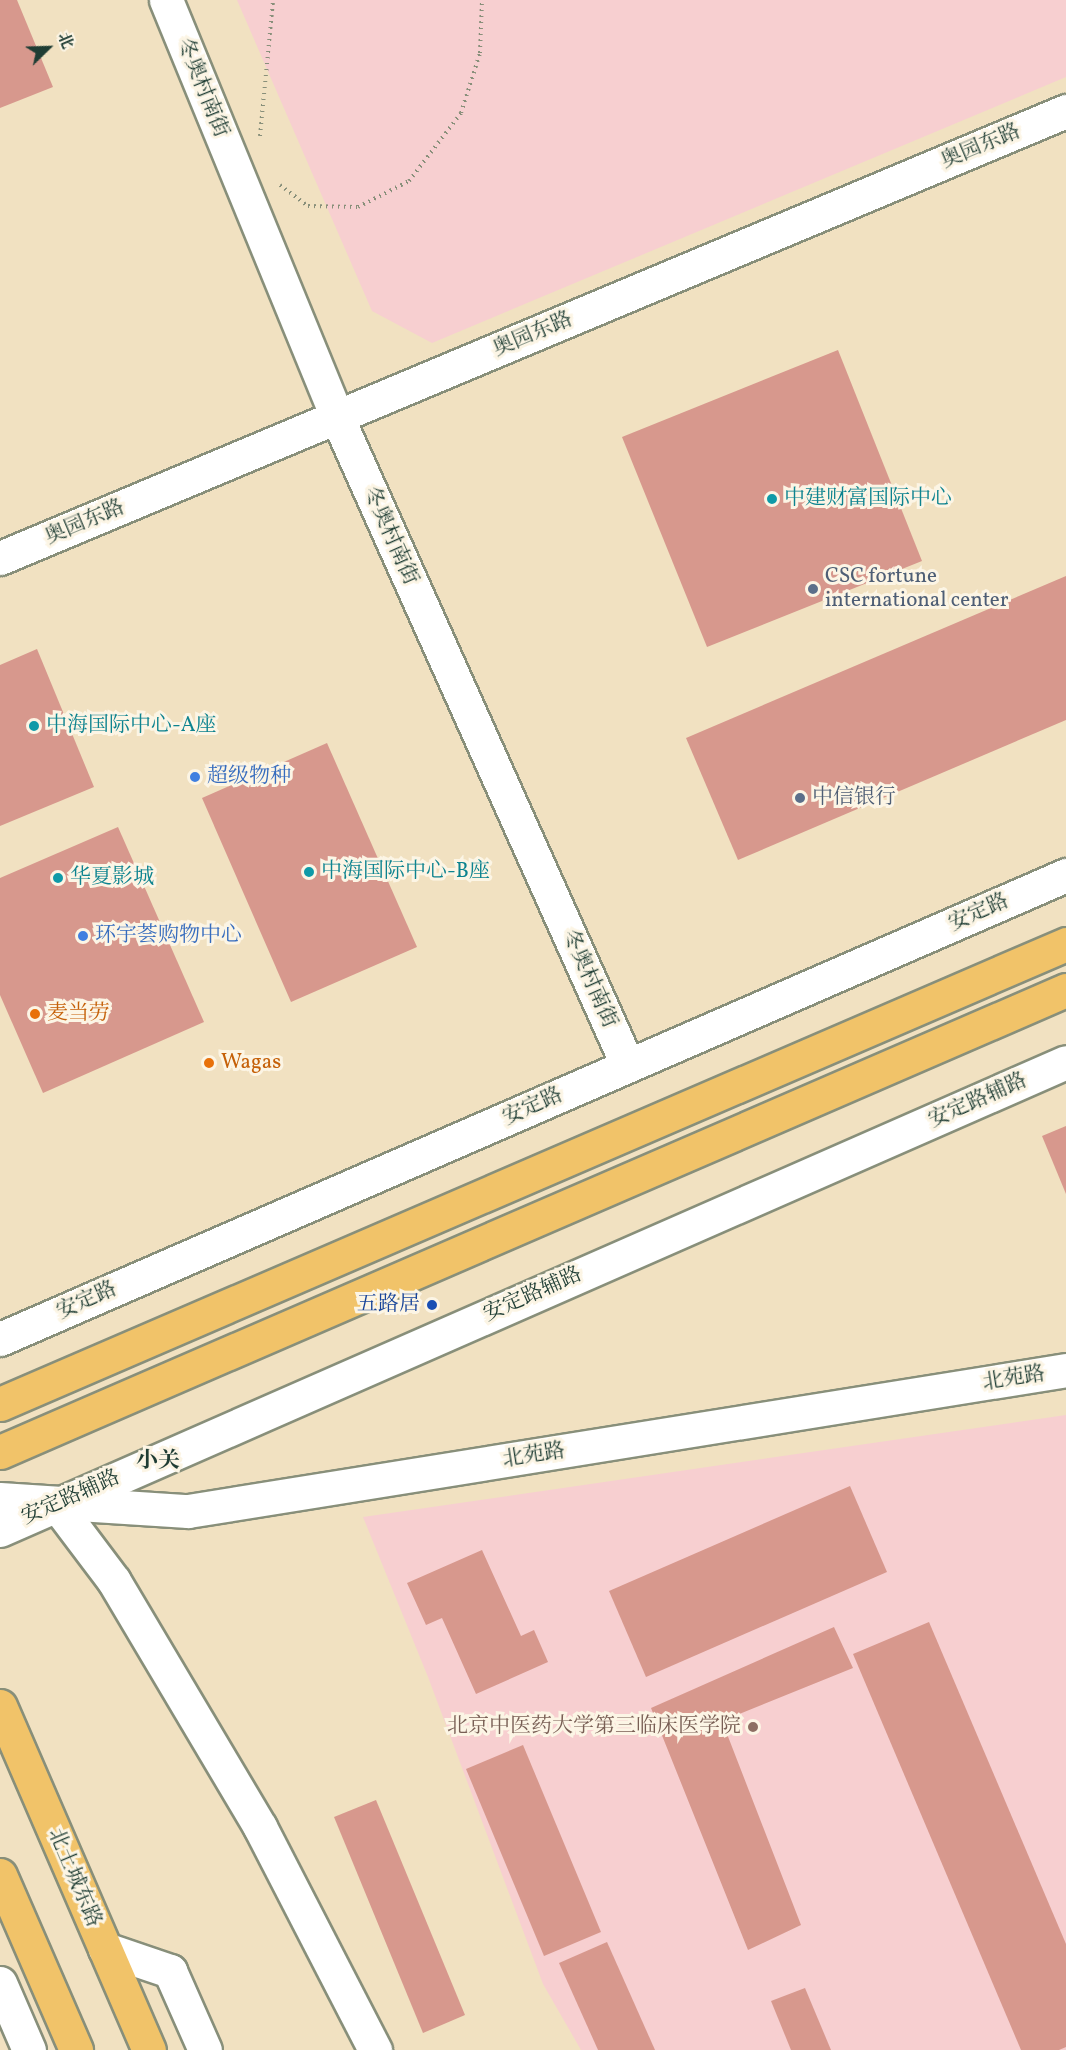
<!DOCTYPE html>
<html>
<head>
<meta charset="utf-8">
<style>
	body { margin:0 }
	#map { position:relative; width:1066px; height:2050px; overflow:hidden; background:#f1e1c1; font-family:Vollkorn,"Noto Serif SC",serif }
	div>[style] { position:absolute }
	.built>* { inset:0; background:#f7cfd0 }
	.building>* { inset:0; background:#d7988d }
	.path>* { height:4px; margin-top:-2px; transform-origin:0; background:repeating-linear-gradient(90deg,#888f7a 0 1.5px,transparent 0 6px) }
	.roads { filter:drop-shadow(2px 0 #888f7a) drop-shadow(-2px 0 #888f7a) drop-shadow(0 2px #888f7a) drop-shadow(0 -2px #888f7a) }
	.minor>* { height:33px; margin:-16.5px; padding:0 16.5px; transform-origin:16.5px; border-radius:16.5px; background:#fff }
	.tertiary>* { height:33px; margin:-16.5px; padding:0 16.5px; transform-origin:16.5px; border-radius:16.5px; background:#fff }
	.primary>* { height:33px; margin:-16.5px; padding:0 16.5px; transform-origin:16.5px; border-radius:16.5px; background:#f1c369 }
	.dots>* { width:16px; height:16px; translate:-50% -50%; box-sizing:border-box; border:3px solid #fcf5e5; border-radius:50% }
	span { translate:-50% -50%; white-space:nowrap; text-align:center; line-height:1.15; -webkit-text-stroke:6px #fcf5e5; paint-order:stroke }
	.street-label { font-size:21px; color:#1f3d34 }
	.culture-label { font-size:21px; color:#0d838f }
	.left { translate:0 -50%; text-align:left }
	.service-label { font-size:21px; color:#4e5e75 }
	.shop-label { font-size:21px; color:#366cbe }
	.food-label { font-size:21px; color:#c56008 }
	.transit-label { font-size:21px; color:#164399 }
	.right { translate:-100% -50%; text-align:right }
	.education-label { font-size:21px; color:#785e54 }
	.neighbourhood-label { font-size:22px; color:#1f3d34; font-weight:700 }
	.north { position:absolute; left:18px; top:18px; width:60px; height:60px; -webkit-text-stroke:4px #fcf5e5; paint-order:stroke; rotate:67deg; font-size:16px; font-weight:700; line-height:24px; text-align:center; color:#1f3d34 }
	.north::after { content:''; display:block; margin:auto; width:21px; height:27px; background:#1f3d34; clip-path:polygon(50% 0,100% 100%,50% 72%,0 100%) }
</style>
</head>
<body>
<div id="map">
	<div class="built">
		<i style="clip-path:polygon(237px 0,1066px 0,1066px 77px,432px 343px,372px 311px)"></i>
		<i style="clip-path:polygon(1066px 1415px,1066px 2050px,581px 2050px,543px 1984px,428px 1677px,363px 1517px)"></i>
	</div>
	<div class="building">
		<i style="clip-path:polygon(0 0,17px 0,53px 87px,0 108px)"></i>
		<i style="clip-path:polygon(838px 350px,922px 561px,707px 647px,622px 437px)"></i>
		<i style="clip-path:polygon(1066px 576px,1066px 720px,738px 860px,686px 738px)"></i>
		<i style="clip-path:polygon(37px 649px,94px 787px,0 826px,0 665px)"></i>
		<i style="clip-path:polygon(327px 743px,417px 947px,291px 1002px,202px 798px)"></i>
		<i style="clip-path:polygon(118px 827px,204px 1022px,43px 1093px,0 995px,0 878px)"></i>
		<i style="clip-path:polygon(1066px 1126px,1066px 1194px,1042px 1136px)"></i>
		<i style="clip-path:polygon(850px 1486px,887px 1572px,646px 1677px,609px 1591px)"></i>
		<i style="clip-path:polygon(482px 1550px,521px 1636px,534px 1630px,548px 1662px,476px 1694px,442px 1618px,426px 1625px,407px 1583px)"></i>
		<i style="clip-path:polygon(929px 1622px,1066px 1944px,1066px 2047px,1059px 2050px,1021px 2050px,853px 1654px)"></i>
		<i style="clip-path:polygon(834px 1627px,853px 1668px,722px 1721px,801px 1925px,748px 1950px,651px 1708px)"></i>
		<i style="clip-path:polygon(523px 1745px,601px 1932px,544px 1956px,466px 1769px)"></i>
		<i style="clip-path:polygon(376px 1800px,465px 2015px,423px 2033px,334px 1817px)"></i>
		<i style="clip-path:polygon(607px 1942px,655px 2050px,598px 2050px,559px 1963px)"></i>
		<i style="clip-path:polygon(805px 1988px,831px 2050px,791px 2050px,771px 2001px)"></i>
	</div>
	<div class="path">
		<i style="left:260px;top:136px;width:137px;rotate:-84.5deg"></i>
		<i style="left:280px;top:185px;width:35px;rotate:37deg"></i>
		<i style="left:308px;top:206px;width:50px;rotate:1.1deg"></i>
		<i style="left:358px;top:207px;width:57px;rotate:-27deg"></i>
		<i style="left:409px;top:181px;width:86px;rotate:-52.6deg"></i>
		<i style="left:461px;top:113px;width:63px;rotate:-72.4deg"></i>
		<i style="left:480px;top:53px;width:53px;rotate:-87.8deg"></i>
	</div>
	<div class="roads">
		<div class="minor">
			<i style="left:166px;top:0;width:451px;rotate:67.7deg"></i>
			<i style="left:337px;top:417px;width:711px;rotate:65.85deg"></i>
			<i style="left:0;top:558px;width:1156px;rotate:-22.75deg"></i>
			<i style="left:56px;top:1504px;width:96px;rotate:53deg"></i>
			<i style="left:114px;top:1581px;width:286px;rotate:59.3deg"></i>
			<i style="left:260px;top:1827px;width:251px;rotate:62.7deg"></i>
		</div>
		<div class="tertiary">
			<i style="left:0;top:1339px;width:1163px;rotate:-23.52deg"></i>
			<i style="left:0;top:1499px;width:188px;rotate:3.7deg"></i>
			<i style="left:188px;top:1511px;width:889px;rotate:-9.12deg"></i>
			<i style="left:0;top:1530px;width:1164px;rotate:-23.7deg"></i>
			<i style="left:105px;top:1949px;width:69px;rotate:18.7deg"></i>
			<i style="left:170px;top:1971px;width:86px;rotate:66.1deg"></i>
			<i style="left:0;top:1983px;width:73px;rotate:66.6deg"></i>
		</div>
		<div class="primary">
			<i style="left:0;top:1404px;width:1161px;rotate:-23.34deg"></i>
			<i style="left:0;top:1452px;width:1162px;rotate:-23.43deg"></i>
			<i style="left:0;top:1706px;width:375px;rotate:66.6deg"></i>
			<i style="left:0;top:1875px;width:191px;rotate:66.5deg"></i>
		</div>
	</div>
	<div class="dots">
		<i style="left:772px;top:499px;background:#0f9aa8"></i>
		<i style="left:813px;top:589px;background:#5c6f8a"></i>
		<i style="left:34px;top:726px;background:#0f9aa8"></i>
		<i style="left:195px;top:777px;background:#3f7fe0"></i>
		<i style="left:800px;top:798px;background:#5c6f8a"></i>
		<i style="left:309px;top:872px;background:#0f9aa8"></i>
		<i style="left:58px;top:878px;background:#0f9aa8"></i>
		<i style="left:83px;top:936px;background:#3f7fe0"></i>
		<i style="left:35px;top:1014px;background:#e8710a"></i>
		<i style="left:209px;top:1063px;background:#e8710a"></i>
		<i style="left:432px;top:1305px;background:#1a4fb4"></i>
		<i style="left:753px;top:1727px;background:#8d6e63"></i>
	</div>
	<div class="street-label">
		<span style="left:202px;top:88px;rotate:68deg">冬奥村南街</span>
		<span style="left:981px;top:147px;rotate:-23deg">奥园东路</span>
		<span style="left:533px;top:335px;rotate:-23deg">奥园东路</span>
		<span style="left:85px;top:523px;rotate:-23deg">奥园东路</span>
		<span style="left:390px;top:536px;rotate:66deg">冬奥村南街</span>
		<span style="left:979px;top:913px;rotate:-24deg">安定路</span>
		<span style="left:589px;top:979px;rotate:66deg">冬奥村南街</span>
		<span style="left:978px;top:1101px;rotate:-24deg">安定路辅路</span>
		<span style="left:533px;top:1107px;rotate:-24deg">安定路</span>
		<span style="left:533px;top:1295px;rotate:-24deg">安定路辅路</span>
		<span style="left:87px;top:1301px;rotate:-24deg">安定路</span>
		<span style="left:1014px;top:1379px;rotate:-9deg">北苑路</span>
		<span style="left:534px;top:1456px;rotate:-9deg">北苑路</span>
		<span style="left:71px;top:1498px;rotate:-24deg">安定路辅路</span>
		<span style="left:74px;top:1878px;rotate:67deg">北土城东路</span>
	</div>
	<div class="culture-label">
		<span class="left" style="left:784px;top:499px">中建财富国际中心</span>
		<span class="left" style="left:46px;top:726px">中海国际中心-A座</span>
		<span class="left" style="left:321px;top:872px">中海国际中心-B座</span>
		<span class="left" style="left:70px;top:878px">华夏影城</span>
	</div>
	<div class="service-label">
		<span class="left" style="left:825px;top:589px">CSC fortune<br>international center</span>
		<span class="left" style="left:812px;top:798px">中信银行</span>
	</div>
	<div class="shop-label">
		<span class="left" style="left:207px;top:777px">超级物种</span>
		<span class="left" style="left:95px;top:936px">环宇荟购物中心</span>
	</div>
	<div class="food-label">
		<span class="left" style="left:47px;top:1014px">麦当劳</span>
		<span class="left" style="left:221px;top:1063px">Wagas</span>
	</div>
	<div class="transit-label">
		<span class="right" style="left:420px;top:1305px">五路居</span>
	</div>
	<div class="education-label">
		<span class="right" style="left:741px;top:1727px">北京中医药大学第三临床医学院</span>
	</div>
	<div class="neighbourhood-label">
		<span style="left:158px;top:1462px">小关</span>
	</div>
	<div class="north">北</div>
</div>
</body>
</html>
